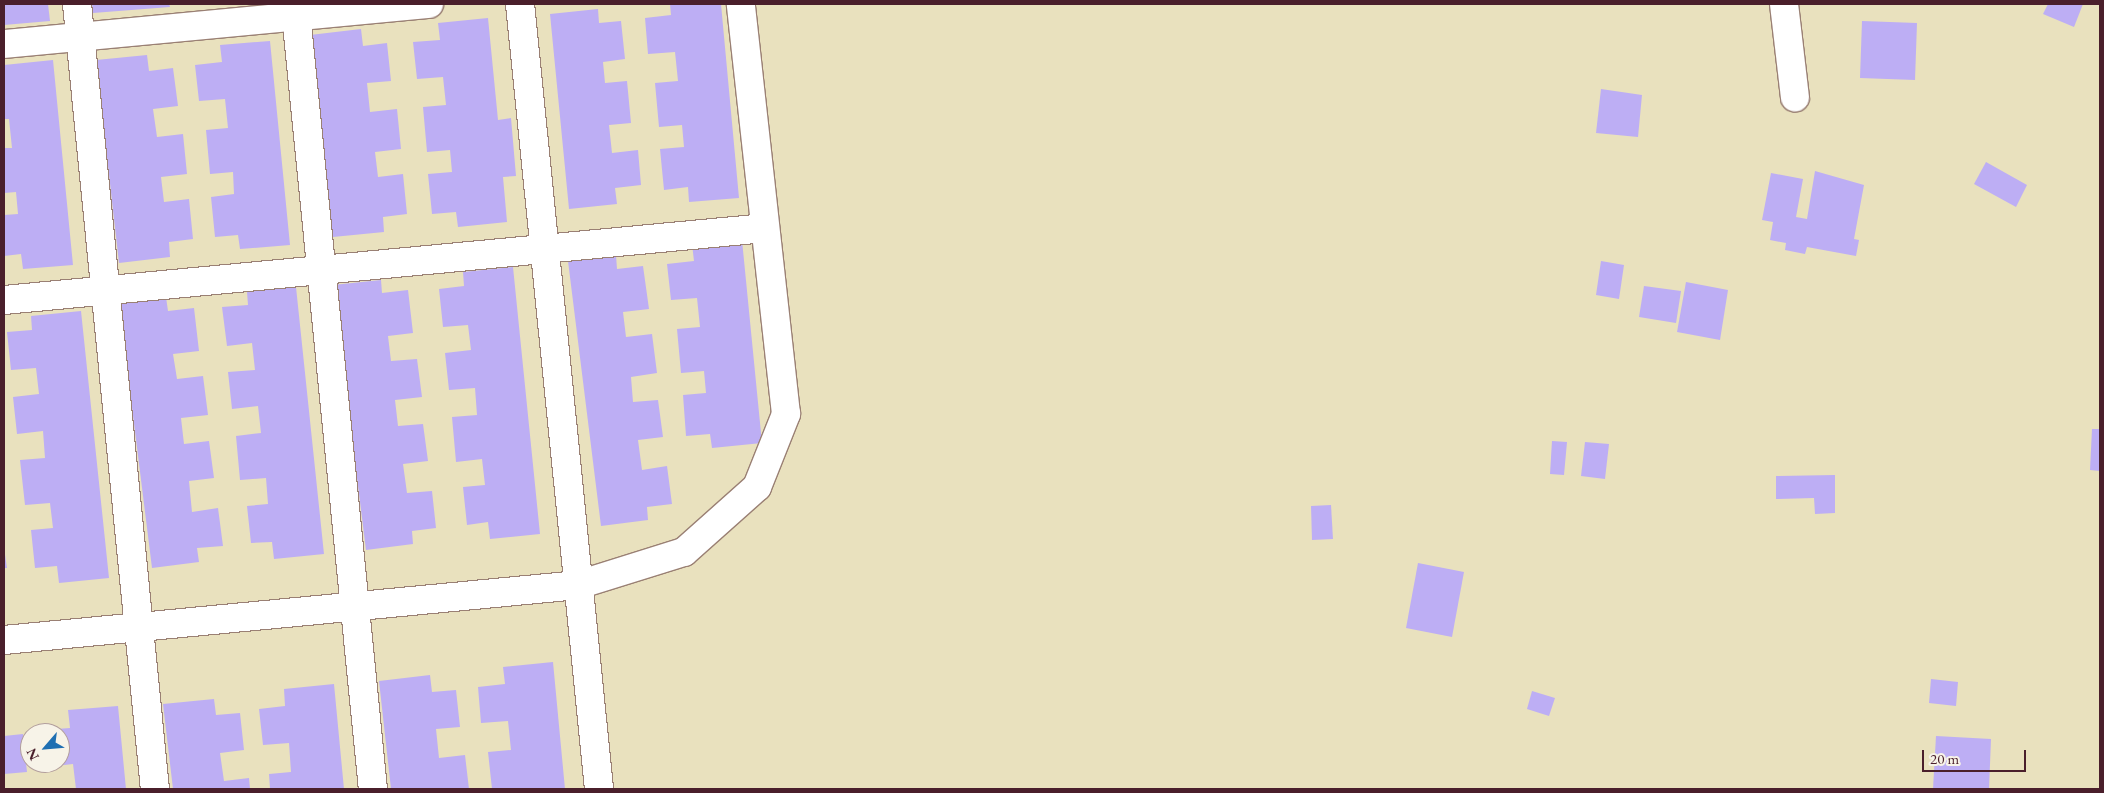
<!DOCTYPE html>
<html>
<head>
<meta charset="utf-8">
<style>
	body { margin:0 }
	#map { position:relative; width:2104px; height:793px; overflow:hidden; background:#e9e1be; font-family:"EB Garamond",serif }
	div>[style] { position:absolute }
	.building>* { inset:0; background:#bdaef4 }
	.roads { filter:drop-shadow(1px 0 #9a8074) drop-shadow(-1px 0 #9a8074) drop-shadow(0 1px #9a8074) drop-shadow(0 -1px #9a8074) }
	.minor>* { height:28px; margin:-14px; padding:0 14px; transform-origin:14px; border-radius:14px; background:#fff }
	span { translate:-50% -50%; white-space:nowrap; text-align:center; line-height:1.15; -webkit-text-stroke:4px #f7f3e8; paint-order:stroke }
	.frame { position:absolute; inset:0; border:5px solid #4a1f2b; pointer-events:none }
	.north { position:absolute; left:20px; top:723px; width:50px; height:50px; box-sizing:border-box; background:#f7f3e8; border:1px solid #b29e9c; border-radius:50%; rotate:243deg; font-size:14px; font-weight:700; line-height:20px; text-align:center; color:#4a1f2b }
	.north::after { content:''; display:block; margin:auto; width:18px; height:22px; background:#1f6fb2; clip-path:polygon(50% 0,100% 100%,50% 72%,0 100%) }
	.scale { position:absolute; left:1922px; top:750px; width:104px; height:22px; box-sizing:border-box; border:2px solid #4a1f2b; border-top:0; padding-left:6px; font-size:15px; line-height:18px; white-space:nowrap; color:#4a1f2b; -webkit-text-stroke:4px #f7f3e8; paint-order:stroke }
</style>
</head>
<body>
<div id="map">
	<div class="building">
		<i style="clip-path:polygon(4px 4px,48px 4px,50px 21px,4px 25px)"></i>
		<i style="clip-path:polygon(92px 4px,169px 4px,170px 7px,93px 13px)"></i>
		<i style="clip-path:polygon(670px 4px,721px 4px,739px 198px,689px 202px,688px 187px,664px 190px,660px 149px,684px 147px,682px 125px,659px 127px,655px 83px,678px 81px,675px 52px,648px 54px,645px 18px,671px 15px)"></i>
		<i style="clip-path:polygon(2048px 4px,2083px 4px,2074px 27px,2043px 14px)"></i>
		<i style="clip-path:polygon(598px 9px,599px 23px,621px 21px,625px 59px,603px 62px,605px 83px,627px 81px,631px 123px,609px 125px,612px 153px,638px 150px,641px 185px,615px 188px,617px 204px,569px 209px,550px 14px)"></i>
		<i style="clip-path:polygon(488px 18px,498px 120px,511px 118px,516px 176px,503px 177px,507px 222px,458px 227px,456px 212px,432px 214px,428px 174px,452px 172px,450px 150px,427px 152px,423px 107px,446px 105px,443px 77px,417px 79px,413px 42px,440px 40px,438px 23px)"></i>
		<i style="clip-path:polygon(1862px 21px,1917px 23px,1915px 80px,1860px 78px)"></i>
		<i style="clip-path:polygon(361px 29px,363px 46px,387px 43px,391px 81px,367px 83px,370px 112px,397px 109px,401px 149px,375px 152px,378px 177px,403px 174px,407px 214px,383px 217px,384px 232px,333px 237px,310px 35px)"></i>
		<i style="clip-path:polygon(270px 41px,290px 245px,240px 249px,238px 235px,215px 237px,211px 197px,234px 194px,233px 172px,210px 174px,206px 130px,228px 128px,225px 99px,199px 101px,195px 65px,222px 62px,220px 45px)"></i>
		<i style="clip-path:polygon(147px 55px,149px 71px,173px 68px,178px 106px,153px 109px,157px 137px,183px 134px,187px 174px,161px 177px,164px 202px,189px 199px,193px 239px,169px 242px,170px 257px,119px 263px,96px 60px)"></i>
		<i style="clip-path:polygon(53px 60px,73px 265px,23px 269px,21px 254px,4px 256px,4px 215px,18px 214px,16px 192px,4px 193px,4px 148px,12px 148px,9px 119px,4px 119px,4px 65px)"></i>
		<i style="clip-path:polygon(1601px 89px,1642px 95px,1638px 137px,1596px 133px)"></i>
		<i style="clip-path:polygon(1986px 162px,2027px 185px,2016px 207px,1974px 184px)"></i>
		<i style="clip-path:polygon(1815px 171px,1864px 185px,1854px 239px,1859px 240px,1856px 256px,1807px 247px,1805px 254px,1785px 250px,1786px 243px,1770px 240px,1773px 222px,1762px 220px,1771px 173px,1803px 179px,1796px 217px,1807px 219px)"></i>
		<i style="clip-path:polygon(742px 240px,762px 443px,712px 448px,710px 434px,686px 436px,683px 395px,706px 393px,704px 371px,681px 373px,677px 329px,700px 327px,697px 298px,671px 300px,667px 264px,694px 261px,692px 244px)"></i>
		<i style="clip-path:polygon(616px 255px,617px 269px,643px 266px,649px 309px,623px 312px,626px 337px,652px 334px,657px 373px,631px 377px,633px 402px,658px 400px,663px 437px,638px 440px,642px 470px,667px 466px,672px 504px,647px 507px,648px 520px,601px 526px,568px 261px)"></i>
		<i style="clip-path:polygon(1601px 261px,1624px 265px,1619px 299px,1596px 295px)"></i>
		<i style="clip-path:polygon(513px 267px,540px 534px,490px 539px,488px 522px,467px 525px,463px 487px,485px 485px,482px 459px,456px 462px,452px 417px,477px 415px,475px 388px,449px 390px,445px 353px,471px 350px,468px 325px,443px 327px,439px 289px,464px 286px,463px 272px)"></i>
		<i style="clip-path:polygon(381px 280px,382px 293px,408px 290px,413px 333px,388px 336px,391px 361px,417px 359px,422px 397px,395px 400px,398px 426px,423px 424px,428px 461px,403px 464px,407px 493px,432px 491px,436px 528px,412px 531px,413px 544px,366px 550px,333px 285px)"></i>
		<i style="clip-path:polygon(1686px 282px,1728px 290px,1720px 340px,1677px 332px)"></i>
		<i style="clip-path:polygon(1644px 286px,1681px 291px,1676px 323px,1639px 317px)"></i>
		<i style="clip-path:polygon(296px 287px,324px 554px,274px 559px,272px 542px,251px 543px,247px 506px,268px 504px,266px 478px,240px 480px,236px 436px,261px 433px,258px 406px,232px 409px,228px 372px,255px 370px,252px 343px,227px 346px,222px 307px,248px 305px,247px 292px)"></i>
		<i style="clip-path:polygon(166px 297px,168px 311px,194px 308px,199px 351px,173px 354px,177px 379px,203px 376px,208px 415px,181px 418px,184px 444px,209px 441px,214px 478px,189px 481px,192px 512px,218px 508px,223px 546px,197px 548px,199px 562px,152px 568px,119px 303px)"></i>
		<i style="clip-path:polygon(81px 311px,109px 578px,59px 583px,57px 566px,35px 568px,31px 530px,53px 528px,50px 503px,25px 505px,20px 460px,45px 458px,43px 431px,17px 434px,13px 397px,39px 394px,36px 368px,11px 370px,7px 332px,32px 330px,31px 316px)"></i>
		<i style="clip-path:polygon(2092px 429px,2100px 429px,2100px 471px,2090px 470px)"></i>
		<i style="clip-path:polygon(1552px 441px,1567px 442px,1564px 475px,1550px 474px)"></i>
		<i style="clip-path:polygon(1585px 442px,1609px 444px,1605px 479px,1581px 476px)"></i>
		<i style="clip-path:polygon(1835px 475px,1835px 513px,1815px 514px,1814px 498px,1776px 499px,1776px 476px)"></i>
		<i style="clip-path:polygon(1331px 505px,1333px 539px,1312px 540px,1311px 506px)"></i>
		<i style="clip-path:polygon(4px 548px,7px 568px,4px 568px)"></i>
		<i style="clip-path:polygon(1418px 563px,1464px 572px,1452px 637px,1406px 628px)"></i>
		<i style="clip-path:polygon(553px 662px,565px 789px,492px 789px,488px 752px,511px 750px,508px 721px,481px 723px,478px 687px,505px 684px,503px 667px)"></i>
		<i style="clip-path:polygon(430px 675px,432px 692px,456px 690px,460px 727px,436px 729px,439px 758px,465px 755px,469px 789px,391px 789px,379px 681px)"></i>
		<i style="clip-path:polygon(1931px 679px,1958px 682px,1956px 706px,1929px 703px)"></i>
		<i style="clip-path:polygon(334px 684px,344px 789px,270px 789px,269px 774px,291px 772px,289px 743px,263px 745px,259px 709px,285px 706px,284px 689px)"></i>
		<i style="clip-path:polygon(1532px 691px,1555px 698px,1549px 716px,1527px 709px)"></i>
		<i style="clip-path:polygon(214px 699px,216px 715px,240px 713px,244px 750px,220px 753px,224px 781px,249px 778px,250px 789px,173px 789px,163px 704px)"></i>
		<i style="clip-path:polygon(118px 706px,126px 789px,76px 789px,73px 764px,47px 767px,46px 763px,60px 763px,60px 733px,43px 730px,70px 728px,68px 710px)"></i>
		<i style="clip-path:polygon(23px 734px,27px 772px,4px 774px,4px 736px)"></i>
		<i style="clip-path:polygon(1936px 736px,1991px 739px,1989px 789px,1933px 789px)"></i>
	</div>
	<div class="roads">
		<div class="minor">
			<i style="left:77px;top:4px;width:789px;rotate:84.33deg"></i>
			<i style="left:295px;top:4px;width:789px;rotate:84.33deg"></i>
			<i style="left:520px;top:4px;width:789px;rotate:84.25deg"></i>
			<i style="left:1784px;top:4px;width:94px;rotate:83.3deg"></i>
			<i style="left:4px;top:44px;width:427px;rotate:-5.4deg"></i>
			<i style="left:4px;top:300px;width:764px;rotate:-5.4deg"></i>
			<i style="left:4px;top:640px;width:577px;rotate:-5.47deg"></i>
			<i style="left:578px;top:585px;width:111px;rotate:-17.3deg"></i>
			<i style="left:684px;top:552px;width:98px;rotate:-41.7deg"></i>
			<i style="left:757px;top:487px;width:79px;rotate:-68.3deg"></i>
			<i style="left:786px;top:414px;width:412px;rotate:-96.3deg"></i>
		</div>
	</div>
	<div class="frame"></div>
	<div class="north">N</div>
	<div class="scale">20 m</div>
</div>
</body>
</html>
